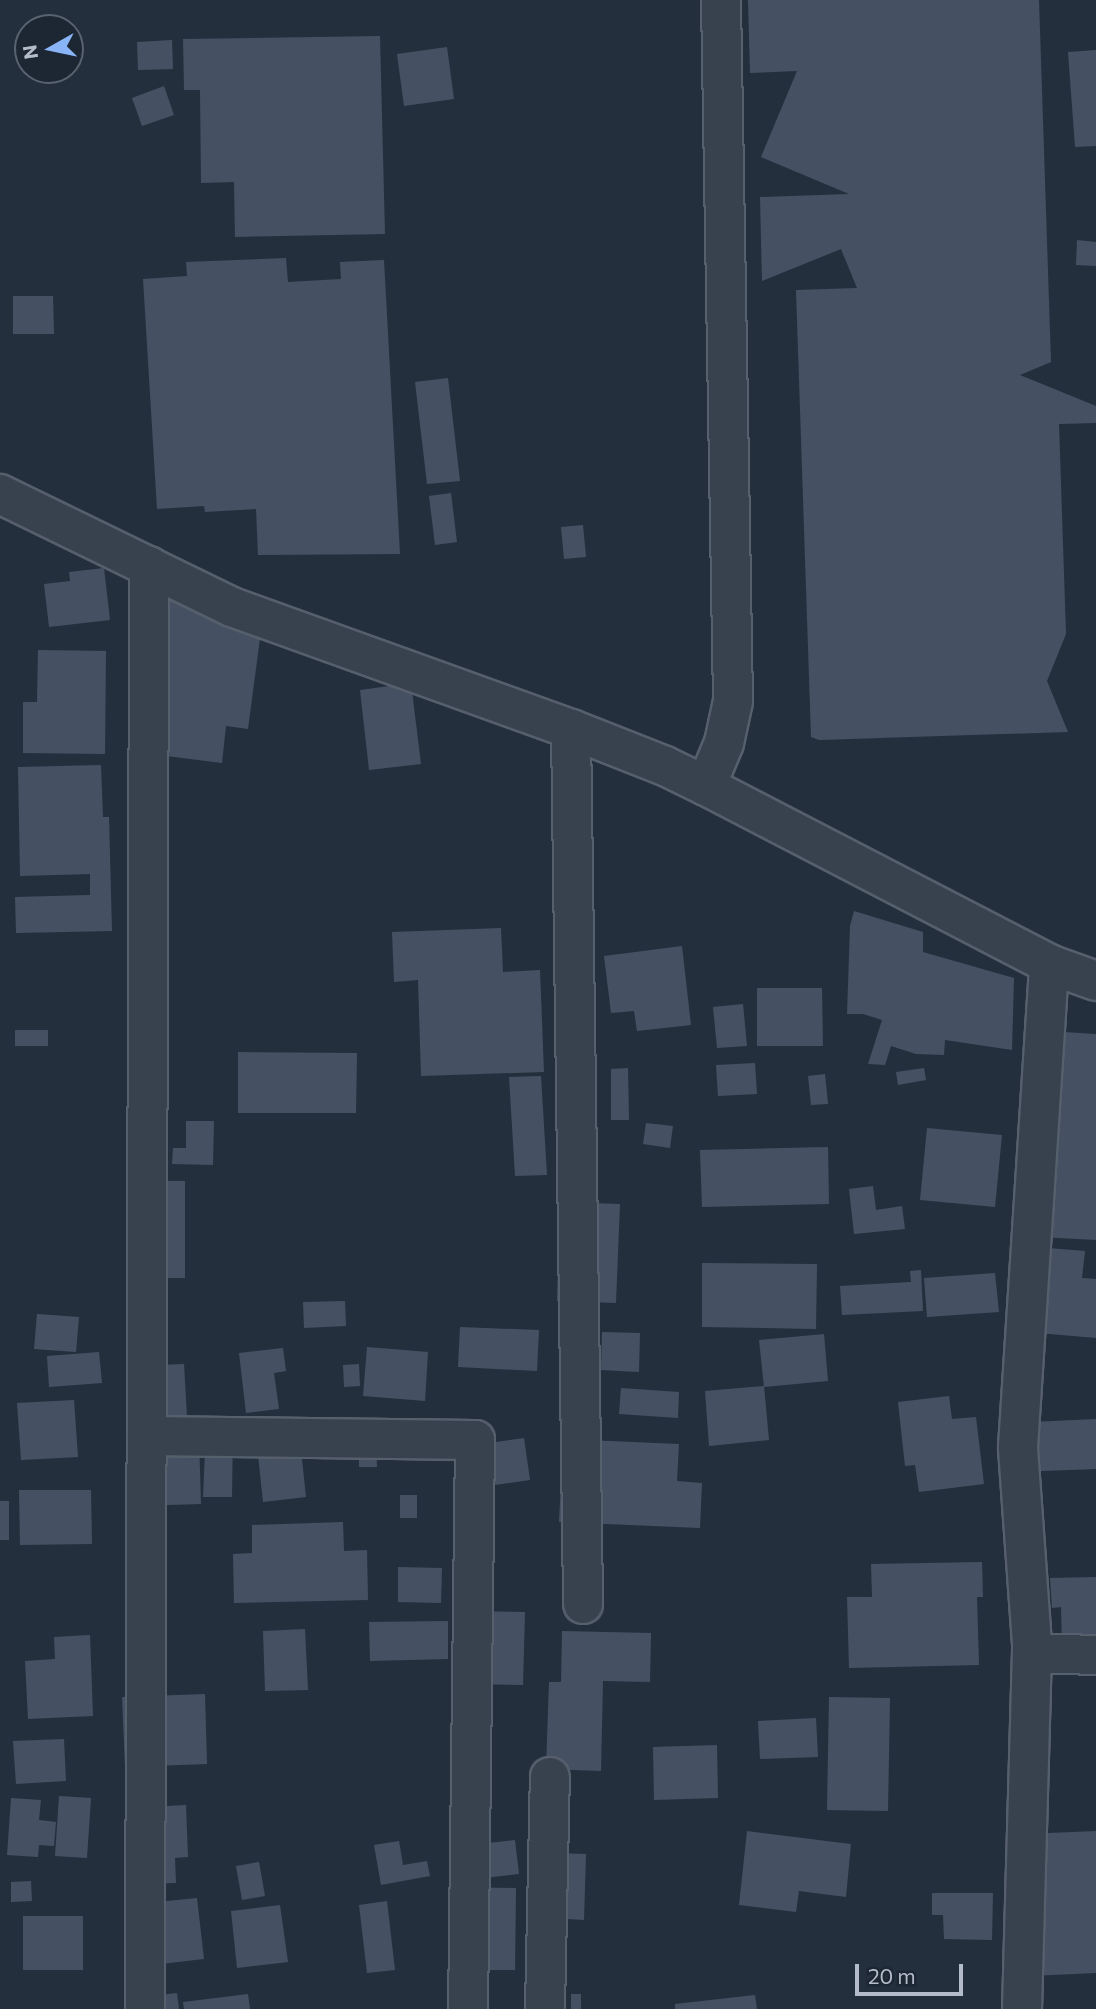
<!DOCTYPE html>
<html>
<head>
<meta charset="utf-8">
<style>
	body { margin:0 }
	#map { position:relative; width:1096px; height:2009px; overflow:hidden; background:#242f3e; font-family:Commissioner,sans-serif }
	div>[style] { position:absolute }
	.building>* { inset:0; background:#455162 }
	.roads { filter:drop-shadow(2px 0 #565f6c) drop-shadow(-2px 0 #565f6c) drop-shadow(0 2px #565f6c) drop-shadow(0 -2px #565f6c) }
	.minor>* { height:38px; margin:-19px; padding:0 19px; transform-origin:19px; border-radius:19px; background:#38414e }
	span { translate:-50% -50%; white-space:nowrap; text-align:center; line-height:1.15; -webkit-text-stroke:7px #1d2633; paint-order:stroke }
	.north { position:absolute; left:14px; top:14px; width:70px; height:70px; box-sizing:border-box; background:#1d2633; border:2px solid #59626f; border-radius:50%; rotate:261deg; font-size:19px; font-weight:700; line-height:28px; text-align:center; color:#b4bcc9 }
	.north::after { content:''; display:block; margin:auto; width:24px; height:32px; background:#8ab4f8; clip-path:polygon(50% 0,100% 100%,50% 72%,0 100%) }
	.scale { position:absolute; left:855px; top:1964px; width:108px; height:32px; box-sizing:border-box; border:4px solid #b4bcc9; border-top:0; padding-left:9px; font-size:21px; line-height:24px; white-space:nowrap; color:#b4bcc9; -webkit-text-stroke:5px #1d2633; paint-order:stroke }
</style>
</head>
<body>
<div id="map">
	<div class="building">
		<i style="clip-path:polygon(748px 0,1039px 0,1051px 362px,1020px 375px,1096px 406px,1096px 423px,1059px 424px,1066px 634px,1047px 681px,1068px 732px,819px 740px,811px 737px,796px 290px,857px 288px,841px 249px,762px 281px,760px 197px,849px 194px,761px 157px,797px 71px,750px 73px)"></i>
		<i style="clip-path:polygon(380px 36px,385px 234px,235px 237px,234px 182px,201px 183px,200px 90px,184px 90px,183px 39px)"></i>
		<i style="clip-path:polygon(172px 40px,173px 69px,138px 70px,137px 42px)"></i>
		<i style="clip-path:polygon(447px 47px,454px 99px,404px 106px,397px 54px)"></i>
		<i style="clip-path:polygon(1096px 50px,1096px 146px,1075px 147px,1068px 52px)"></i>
		<i style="clip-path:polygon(164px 86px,174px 115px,142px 126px,132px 98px)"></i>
		<i style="clip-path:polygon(1077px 240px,1096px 242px,1096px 266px,1076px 265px)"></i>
		<i style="clip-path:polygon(286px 258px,288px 282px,341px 279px,340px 262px,384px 260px,400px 554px,258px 555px,256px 509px,205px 512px,204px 506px,157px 509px,143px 279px,187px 276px,186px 262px)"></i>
		<i style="clip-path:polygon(13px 296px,53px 296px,54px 334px,13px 334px)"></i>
		<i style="clip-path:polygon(448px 378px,460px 481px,427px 484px,415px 382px)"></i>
		<i style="clip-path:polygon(451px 493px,457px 542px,435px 545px,429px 496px)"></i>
		<i style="clip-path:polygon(583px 525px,586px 557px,564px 559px,561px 527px)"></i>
		<i style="clip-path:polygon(104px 568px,110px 620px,49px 627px,44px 584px,70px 581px,69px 572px)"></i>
		<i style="clip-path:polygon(163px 595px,264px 608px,248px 729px,226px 726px,222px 763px,143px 753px)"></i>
		<i style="clip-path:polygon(38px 650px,106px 651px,105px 754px,23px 753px,23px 702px,37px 702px)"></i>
		<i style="clip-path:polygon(411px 683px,421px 764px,369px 770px,360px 690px)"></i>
		<i style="clip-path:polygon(101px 765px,103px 817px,109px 817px,112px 931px,16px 933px,15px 897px,90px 895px,90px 874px,20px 876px,18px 767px)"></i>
		<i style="clip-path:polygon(854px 911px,923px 932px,923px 952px,1014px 978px,1012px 1050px,945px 1040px,944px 1055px,916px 1054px,891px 1046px,885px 1065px,868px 1064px,882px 1020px,863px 1014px,847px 1014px,850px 926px)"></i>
		<i style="clip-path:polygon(501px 928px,503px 972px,540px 970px,544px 1072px,421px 1076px,418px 980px,394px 982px,392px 932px)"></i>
		<i style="clip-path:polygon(682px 946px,691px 1025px,637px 1031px,634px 1011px,611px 1013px,604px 956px)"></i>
		<i style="clip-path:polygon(757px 988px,822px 988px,823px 1046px,757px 1046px)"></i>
		<i style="clip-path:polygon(743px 1004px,747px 1046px,717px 1048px,713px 1007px)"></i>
		<i style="clip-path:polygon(15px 1030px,48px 1030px,48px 1046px,15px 1046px)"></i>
		<i style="clip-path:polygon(1048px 1031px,1096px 1034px,1096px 1240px,1039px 1237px)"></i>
		<i style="clip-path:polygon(238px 1052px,357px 1053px,356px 1113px,238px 1113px)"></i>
		<i style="clip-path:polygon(755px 1063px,757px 1094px,718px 1096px,716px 1065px)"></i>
		<i style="clip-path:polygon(628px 1068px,629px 1120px,611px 1120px,611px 1069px)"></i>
		<i style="clip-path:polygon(924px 1068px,926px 1080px,898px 1085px,896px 1072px)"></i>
		<i style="clip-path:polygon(825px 1074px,828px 1104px,811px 1105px,808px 1076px)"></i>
		<i style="clip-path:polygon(541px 1076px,547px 1175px,515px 1176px,509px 1077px)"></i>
		<i style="clip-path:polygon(186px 1121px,214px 1121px,213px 1165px,172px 1164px,173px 1148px,186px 1148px)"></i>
		<i style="clip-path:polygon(646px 1123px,673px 1126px,670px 1148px,643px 1144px)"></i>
		<i style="clip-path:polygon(927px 1128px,1002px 1135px,995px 1207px,920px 1200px)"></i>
		<i style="clip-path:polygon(828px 1147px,829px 1204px,702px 1207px,700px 1150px)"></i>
		<i style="clip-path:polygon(128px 1181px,185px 1181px,185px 1278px,128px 1278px)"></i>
		<i style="clip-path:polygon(873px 1186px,876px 1210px,902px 1206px,905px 1229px,854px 1234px,849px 1189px)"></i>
		<i style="clip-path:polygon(560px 1202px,620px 1204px,616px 1303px,557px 1301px)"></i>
		<i style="clip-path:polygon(1035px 1247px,1085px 1251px,1082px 1278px,1096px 1279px,1096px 1338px,1027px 1332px)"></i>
		<i style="clip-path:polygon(702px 1263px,817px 1264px,816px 1329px,702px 1327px)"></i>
		<i style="clip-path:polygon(921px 1270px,923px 1311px,842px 1315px,840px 1286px,911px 1282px,910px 1271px)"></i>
		<i style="clip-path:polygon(995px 1273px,999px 1312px,927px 1317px,924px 1278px)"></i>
		<i style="clip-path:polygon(345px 1301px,346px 1326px,304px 1328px,303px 1302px)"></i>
		<i style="clip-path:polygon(37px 1314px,79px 1317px,76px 1352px,34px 1349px)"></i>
		<i style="clip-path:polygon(460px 1327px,539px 1330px,537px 1371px,458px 1367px)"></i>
		<i style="clip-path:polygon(602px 1332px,640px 1333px,639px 1372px,601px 1370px)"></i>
		<i style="clip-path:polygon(824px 1334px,828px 1381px,764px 1387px,759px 1340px)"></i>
		<i style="clip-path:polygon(367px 1347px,428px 1352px,425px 1401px,363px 1396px)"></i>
		<i style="clip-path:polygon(283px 1348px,286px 1371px,274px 1373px,279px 1409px,246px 1413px,239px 1353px)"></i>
		<i style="clip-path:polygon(99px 1352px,102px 1383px,49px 1387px,47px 1356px)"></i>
		<i style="clip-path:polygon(184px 1364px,187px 1417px,137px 1420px,135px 1366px)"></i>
		<i style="clip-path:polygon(359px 1364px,360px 1386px,344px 1387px,343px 1365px)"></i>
		<i style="clip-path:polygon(764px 1386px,769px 1440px,709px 1446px,705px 1391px)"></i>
		<i style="clip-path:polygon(621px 1388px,679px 1392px,678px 1418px,619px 1414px)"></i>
		<i style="clip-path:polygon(949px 1396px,952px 1419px,976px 1417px,984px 1484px,919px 1492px,915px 1465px,905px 1466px,898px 1402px)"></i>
		<i style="clip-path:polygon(74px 1400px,78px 1457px,21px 1460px,17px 1403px)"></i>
		<i style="clip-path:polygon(1096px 1419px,1096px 1469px,1015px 1472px,1013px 1423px)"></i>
		<i style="clip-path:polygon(206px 1429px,233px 1429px,232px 1497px,203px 1497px)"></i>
		<i style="clip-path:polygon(199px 1438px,201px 1504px,135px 1506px,133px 1440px)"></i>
		<i style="clip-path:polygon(524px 1438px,530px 1480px,488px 1486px,482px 1444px)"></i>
		<i style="clip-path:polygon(563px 1439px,679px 1444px,677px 1481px,702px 1483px,700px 1528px,559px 1522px)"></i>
		<i style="clip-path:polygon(359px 1445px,376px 1445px,377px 1467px,359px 1467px)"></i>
		<i style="clip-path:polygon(301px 1450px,306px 1497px,263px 1502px,258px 1455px)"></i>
		<i style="clip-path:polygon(19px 1490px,91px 1490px,92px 1544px,20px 1545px)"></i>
		<i style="clip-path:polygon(400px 1495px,417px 1495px,417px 1518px,400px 1518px)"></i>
		<i style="clip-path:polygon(0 1501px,9px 1501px,9px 1540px,0 1540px)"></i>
		<i style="clip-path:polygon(343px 1522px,344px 1551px,367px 1550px,368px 1600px,234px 1603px,233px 1554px,252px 1553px,252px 1525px)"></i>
		<i style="clip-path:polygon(982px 1562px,983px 1597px,977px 1597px,979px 1665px,849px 1668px,847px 1597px,872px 1597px,871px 1564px)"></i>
		<i style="clip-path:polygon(398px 1567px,442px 1568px,441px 1603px,398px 1602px)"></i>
		<i style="clip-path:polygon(1096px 1577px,1096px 1644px,1062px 1645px,1061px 1607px,1052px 1608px,1050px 1578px)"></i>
		<i style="clip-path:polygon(460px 1611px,525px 1612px,523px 1685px,460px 1684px)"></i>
		<i style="clip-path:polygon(448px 1621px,448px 1659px,370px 1661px,369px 1622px)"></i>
		<i style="clip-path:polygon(305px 1629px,308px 1690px,265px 1691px,263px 1631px)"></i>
		<i style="clip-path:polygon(562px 1631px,651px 1633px,650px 1682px,603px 1681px,601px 1771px,546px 1769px,549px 1682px,561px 1682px)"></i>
		<i style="clip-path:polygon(90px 1635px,93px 1716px,28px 1719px,25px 1661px,55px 1659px,54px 1637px)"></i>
		<i style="clip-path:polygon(205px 1694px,207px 1764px,125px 1767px,122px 1697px)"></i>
		<i style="clip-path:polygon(829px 1697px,890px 1698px,888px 1811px,827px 1810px)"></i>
		<i style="clip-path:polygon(816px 1718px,818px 1757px,760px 1759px,758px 1721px)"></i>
		<i style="clip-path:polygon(64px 1739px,66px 1781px,16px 1784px,13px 1741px)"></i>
		<i style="clip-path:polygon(717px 1745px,718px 1798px,654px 1800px,653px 1747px)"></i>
		<i style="clip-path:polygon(59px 1796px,91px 1798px,87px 1858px,55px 1856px)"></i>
		<i style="clip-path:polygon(11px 1798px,41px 1800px,39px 1820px,56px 1822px,54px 1846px,39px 1845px,38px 1857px,7px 1855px)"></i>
		<i style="clip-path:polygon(186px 1805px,188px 1857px,175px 1858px,176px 1883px,136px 1884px,132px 1808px)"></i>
		<i style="clip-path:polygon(747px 1831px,851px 1844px,846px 1897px,799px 1891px,796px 1912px,739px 1905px)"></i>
		<i style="clip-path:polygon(1096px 1831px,1096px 1973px,1030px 1976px,1025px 1834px)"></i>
		<i style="clip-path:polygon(515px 1840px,519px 1874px,459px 1881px,455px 1847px)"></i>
		<i style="clip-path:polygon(399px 1841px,403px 1865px,427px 1861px,430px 1876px,381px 1885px,374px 1845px)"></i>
		<i style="clip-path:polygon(553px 1853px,586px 1854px,584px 1920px,551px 1918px)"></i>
		<i style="clip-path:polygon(259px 1862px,265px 1896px,242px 1900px,236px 1866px)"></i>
		<i style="clip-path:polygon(31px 1881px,32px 1901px,11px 1902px,11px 1882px)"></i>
		<i style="clip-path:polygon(459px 1887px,516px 1888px,515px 1970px,458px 1970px)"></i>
		<i style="clip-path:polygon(932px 1893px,993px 1893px,992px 1940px,944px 1939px,943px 1915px,932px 1915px)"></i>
		<i style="clip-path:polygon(197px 1898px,204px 1959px,134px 1967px,127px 1905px)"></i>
		<i style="clip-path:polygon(387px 1901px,395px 1970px,367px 1973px,359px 1905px)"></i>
		<i style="clip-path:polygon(280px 1905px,288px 1962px,237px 1968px,231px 1911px)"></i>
		<i style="clip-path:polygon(23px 1916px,83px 1916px,83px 1970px,23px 1970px)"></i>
		<i style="clip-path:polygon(177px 1993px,179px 2009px,127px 2009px,126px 1999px)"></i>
		<i style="clip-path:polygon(248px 1994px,250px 2009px,184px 2009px,183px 2002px)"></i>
		<i style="clip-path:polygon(571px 1994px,581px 1994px,581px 2009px,571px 2009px)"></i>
		<i style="clip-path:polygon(755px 1995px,757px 2009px,675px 2009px,675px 2004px)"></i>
	</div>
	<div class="roads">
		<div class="minor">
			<i style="left:0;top:494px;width:258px;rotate:26deg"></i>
			<i style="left:232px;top:607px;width:360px;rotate:19.8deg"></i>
			<i style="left:571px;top:729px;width:101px;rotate:21.5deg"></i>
			<i style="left:665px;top:766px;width:46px;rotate:26deg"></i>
			<i style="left:706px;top:786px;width:47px;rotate:-67.3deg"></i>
			<i style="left:724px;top:743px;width:43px;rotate:-77.9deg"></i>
			<i style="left:733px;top:701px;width:701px;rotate:-90.98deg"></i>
			<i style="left:571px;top:729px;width:875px;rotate:89.21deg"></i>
			<i style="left:706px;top:786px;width:386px;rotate:27.4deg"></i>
			<i style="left:1049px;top:964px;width:50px;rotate:19.9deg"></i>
			<i style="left:147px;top:1436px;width:328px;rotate:0.7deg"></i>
			<i style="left:475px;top:1440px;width:569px;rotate:90.7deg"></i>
			<i style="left:1032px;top:1653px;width:64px;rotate:1.8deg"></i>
			<i style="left:145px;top:2009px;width:1443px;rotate:-89.84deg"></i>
			<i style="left:545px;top:2009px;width:232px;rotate:-88.8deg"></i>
			<i style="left:1022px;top:2009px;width:365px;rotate:-88.4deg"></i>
			<i style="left:1032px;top:1644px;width:197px;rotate:-94.1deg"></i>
			<i style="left:1018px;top:1447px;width:484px;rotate:-86.3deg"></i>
		</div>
	</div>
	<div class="north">N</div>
	<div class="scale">20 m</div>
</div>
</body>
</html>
